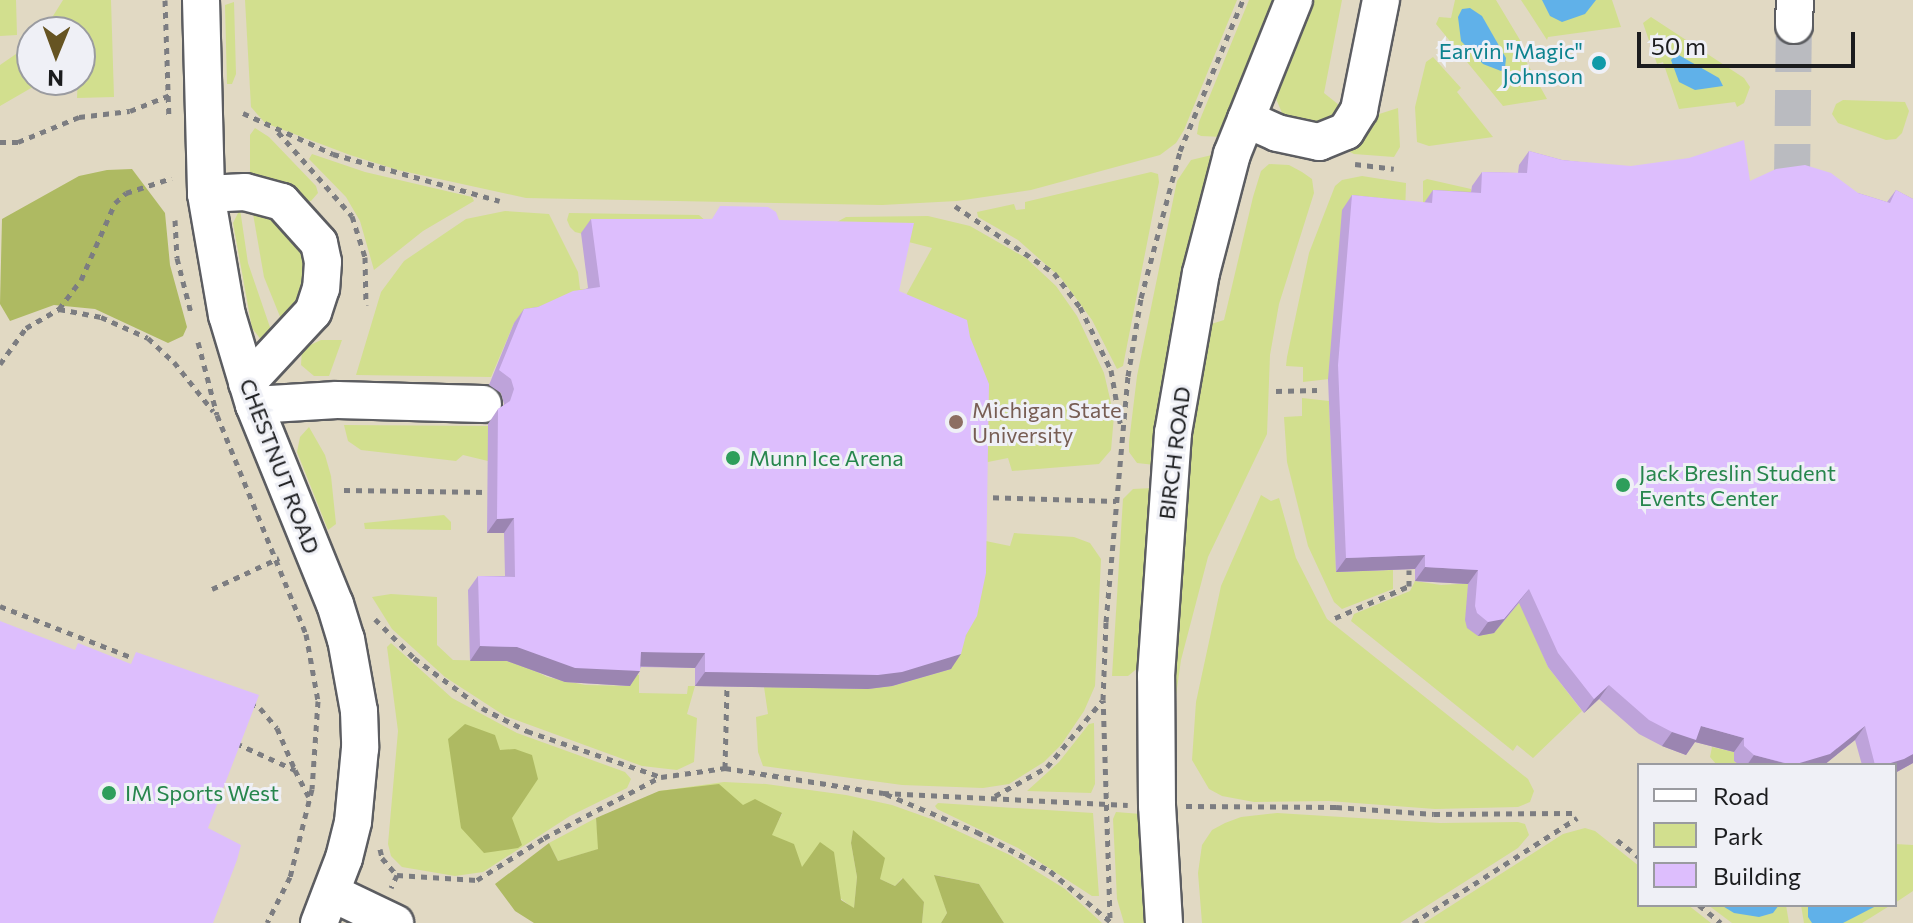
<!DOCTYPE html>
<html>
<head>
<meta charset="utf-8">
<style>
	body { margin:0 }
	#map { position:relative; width:1913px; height:923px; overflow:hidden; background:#e2e3e8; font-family:Commissioner,sans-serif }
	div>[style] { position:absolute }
	.education>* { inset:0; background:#e1d9c3 }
	.green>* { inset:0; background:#d2df8e }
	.forest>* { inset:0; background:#aeba62 }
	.water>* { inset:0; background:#60b1e9 }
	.minor-tunnel>* { height:36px; margin-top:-18px; transform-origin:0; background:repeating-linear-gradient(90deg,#babbc0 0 36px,transparent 0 54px) }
	.path>* { height:5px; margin-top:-2.5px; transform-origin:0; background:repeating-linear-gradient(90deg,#7c7d81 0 6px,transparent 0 12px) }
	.roads { filter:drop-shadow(2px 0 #5c5d61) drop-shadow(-2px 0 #5c5d61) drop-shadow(0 2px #5c5d61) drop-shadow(0 -2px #5c5d61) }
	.minor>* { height:36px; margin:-18px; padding:0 18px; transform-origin:18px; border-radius:18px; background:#fff }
	.wall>* { inset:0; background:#bea3da }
	.shaded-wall>* { inset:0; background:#9b85b1 }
	.building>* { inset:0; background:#ddbefd }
	.dots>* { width:22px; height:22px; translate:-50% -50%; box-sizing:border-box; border:4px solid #eff0f6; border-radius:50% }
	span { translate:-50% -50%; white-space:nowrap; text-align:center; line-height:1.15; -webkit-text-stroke:6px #eff0f6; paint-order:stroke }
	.culture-label { font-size:22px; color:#0d838f }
	.right { translate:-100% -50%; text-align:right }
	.education-label { font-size:22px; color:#785e54 }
	.left { translate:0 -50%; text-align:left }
	.street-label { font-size:22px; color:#1b1c1e }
	.leisure-label { font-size:22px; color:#27864d }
	.legend { position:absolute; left:1637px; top:763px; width:260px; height:144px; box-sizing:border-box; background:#eff0f6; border:2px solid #9a9ba0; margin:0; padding:10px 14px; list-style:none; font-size:24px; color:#1b1c1e }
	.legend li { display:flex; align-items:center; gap:16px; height:40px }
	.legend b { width:40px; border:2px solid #9a9ba0 }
	.north { position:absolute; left:16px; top:16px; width:80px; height:80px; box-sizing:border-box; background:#eff0f6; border:2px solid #9a9ba0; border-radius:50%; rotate:181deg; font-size:22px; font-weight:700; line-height:32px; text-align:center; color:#1b1c1e }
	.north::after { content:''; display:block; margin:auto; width:28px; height:36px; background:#665422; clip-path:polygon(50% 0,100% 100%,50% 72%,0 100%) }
	.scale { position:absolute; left:1637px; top:32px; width:218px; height:36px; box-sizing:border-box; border:4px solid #1b1c1e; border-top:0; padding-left:10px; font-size:24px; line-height:28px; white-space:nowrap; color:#1b1c1e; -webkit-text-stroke:6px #eff0f6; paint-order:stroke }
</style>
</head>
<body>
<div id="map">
	<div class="education">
		<i style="clip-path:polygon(evenodd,0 0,1913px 0,1913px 923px,0 923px,0 0,32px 32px,80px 32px,80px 80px,32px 80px,32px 32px,0 0,1639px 765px,1895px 765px,1895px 905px,1639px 905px,1639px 765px)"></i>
	</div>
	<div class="green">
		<i style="clip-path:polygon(0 0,16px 0,17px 35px,0 36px)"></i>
		<i style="clip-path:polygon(63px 0,111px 0,114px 97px,77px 98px,80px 32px,43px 32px)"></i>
		<i style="clip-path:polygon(245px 0,1237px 0,1184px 130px,1176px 143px,1160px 155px,1031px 190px,957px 201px,882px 205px,526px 198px,398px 170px,350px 155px,265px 123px,251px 107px)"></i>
		<i style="clip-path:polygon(1249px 0,1277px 0,1223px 137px,1201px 136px,1197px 134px,1199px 122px)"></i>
		<i style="clip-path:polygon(1311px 0,1342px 0,1324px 93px,1344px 109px,1325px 131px,1285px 120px,1274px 94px)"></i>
		<i style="clip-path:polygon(1455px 0,1496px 0,1526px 50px,1522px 54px,1547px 99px,1503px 106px,1436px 24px,1439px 17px,1451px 18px)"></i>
		<i style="clip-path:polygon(1521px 0,1612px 0,1621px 27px,1548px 37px,1547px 40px)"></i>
		<i style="clip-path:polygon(234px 2px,236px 74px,232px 84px,227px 84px,225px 5px)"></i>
		<i style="clip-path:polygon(1651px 17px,1744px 78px,1750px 87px,1744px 103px,1737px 107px,1735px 102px,1679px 109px,1663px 62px,1657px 64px,1643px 23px)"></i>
		<i style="clip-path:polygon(32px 43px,32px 80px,45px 80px,0 106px,0 65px)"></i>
		<i style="clip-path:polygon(1433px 57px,1461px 88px,1457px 92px,1493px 137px,1429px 146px,1417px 142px,1415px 107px,1426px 62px)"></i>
		<i style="clip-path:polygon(1843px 100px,1905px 102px,1909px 111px,1902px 133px,1896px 139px,1886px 140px,1838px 123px,1832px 114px,1836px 104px)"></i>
		<i style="clip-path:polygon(1398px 108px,1400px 147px,1394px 157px,1354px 154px,1344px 149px,1376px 115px)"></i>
		<i style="clip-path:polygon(255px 128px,269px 137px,316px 186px,318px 193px,311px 201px,302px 201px,286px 187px,250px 173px,250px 135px)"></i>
		<i style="clip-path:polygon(312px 154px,365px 172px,472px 197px,474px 201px,423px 231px,374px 270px,360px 221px,346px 197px,309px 159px)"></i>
		<i style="clip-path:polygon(1216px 154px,1174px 320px,1155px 465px,1137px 463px,1129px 452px,1129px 442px,1137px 376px,1177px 181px,1191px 160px)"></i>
		<i style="clip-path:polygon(1269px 164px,1289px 165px,1302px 172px,1312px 179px,1314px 193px,1279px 304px,1270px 355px,1267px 434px,1208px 557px,1181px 660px,1173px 717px,1171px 650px,1187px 449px,1208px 325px,1224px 320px,1253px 197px,1261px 171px)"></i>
		<i style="clip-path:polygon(1151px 172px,1158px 174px,1159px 182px,1123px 366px,1117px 369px,1092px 320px,1061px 278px,1018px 240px,978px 217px,977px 212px,1014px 204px,1016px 210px,1025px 209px,1025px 202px)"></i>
		<i style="clip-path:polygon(1362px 176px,1406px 183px,1405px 216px,1329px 379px,1303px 382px,1303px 367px,1286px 366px,1287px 357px,1309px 253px,1335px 186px,1342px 180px)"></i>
		<i style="clip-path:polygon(1427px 179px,1471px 189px,1471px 207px,1423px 204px,1423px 181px)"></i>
		<i style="clip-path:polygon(252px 208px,263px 211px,296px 233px,306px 258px,304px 291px,285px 329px,264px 277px)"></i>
		<i style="clip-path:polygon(240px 209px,248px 263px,274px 339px,262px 341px,252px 328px,233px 223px)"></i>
		<i style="clip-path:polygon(505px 211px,549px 214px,578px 272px,580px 289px,593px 289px,514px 323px,491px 377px,356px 375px,381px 292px,404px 261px,466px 219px)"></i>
		<i style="clip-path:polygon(569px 213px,699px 215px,707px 222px,583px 234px,575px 232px,570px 227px,567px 220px)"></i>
		<i style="clip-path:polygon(928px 216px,970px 226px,1026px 258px,1056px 286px,1077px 316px,1104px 373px,1114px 416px,1111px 450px,1099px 464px,1012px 471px,1008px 458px,978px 464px,905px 297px,932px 248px,835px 223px,846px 217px)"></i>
		<i style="clip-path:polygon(321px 340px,342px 340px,329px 376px,314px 376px,301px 365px,302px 349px)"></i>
		<i style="clip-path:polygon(1302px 398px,1329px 401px,1336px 572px,1393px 570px,1393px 589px,1342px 609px,1334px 602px,1308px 546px,1287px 462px,1284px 417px,1302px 416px)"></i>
		<i style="clip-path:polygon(344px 425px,488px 426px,488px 461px,463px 455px,456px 461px,361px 450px,348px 441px)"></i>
		<i style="clip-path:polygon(309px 427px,325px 455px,331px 476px,336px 524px,328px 530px,297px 452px,300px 437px)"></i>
		<i style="clip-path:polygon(1153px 488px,1139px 667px,1128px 676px,1112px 676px,1123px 499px,1133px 489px)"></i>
		<i style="clip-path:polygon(1261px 495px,1271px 501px,1279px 498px,1296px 558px,1327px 619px,1528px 779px,1534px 791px,1530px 802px,1518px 807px,1435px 809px,1329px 801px,1254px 802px,1222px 796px,1209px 789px,1192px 760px,1196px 702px,1221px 586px)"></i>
		<i style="clip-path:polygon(444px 515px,451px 522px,451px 530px,365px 529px,364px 523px)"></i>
		<i style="clip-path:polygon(1014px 533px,1074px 537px,1090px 543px,1101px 559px,1095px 686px,1084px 711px,1061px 745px,1044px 762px,1009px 784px,983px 788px,902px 785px,763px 766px,758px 752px,756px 717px,768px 714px,764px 687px,892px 686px,950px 669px,976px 539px,1010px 546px)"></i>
		<i style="clip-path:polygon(1415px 581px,1441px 585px,1491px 582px,1518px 596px,1548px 667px,1582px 711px,1533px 758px,1517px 745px,1513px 751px,1351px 621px,1354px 614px,1410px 591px)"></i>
		<i style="clip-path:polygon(391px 594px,437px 597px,437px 645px,453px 660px,507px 661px,524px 665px,547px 677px,585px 685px,630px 686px,631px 675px,639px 675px,639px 693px,687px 694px,688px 686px,695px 686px,687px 714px,697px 718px,694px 762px,677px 770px,642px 766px,505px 716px,445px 677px,392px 629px,372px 597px)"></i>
		<i style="clip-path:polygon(391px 643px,452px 698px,517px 733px,625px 772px,631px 779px,627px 788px,570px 816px,483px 872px,455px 876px,402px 867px,391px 856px,388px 844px,398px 731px,387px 647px)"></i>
		<i style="clip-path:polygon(1094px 723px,1095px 784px,1091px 793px,1027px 791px,1059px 762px,1089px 724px)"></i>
		<i style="clip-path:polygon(1712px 747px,1734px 752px,1734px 761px,1739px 765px,1717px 765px,1710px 757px)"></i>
		<i style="clip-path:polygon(724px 782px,766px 784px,846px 795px,892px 805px,934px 820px,1012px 856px,1065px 889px,1102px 923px,1004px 923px,979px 884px,935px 875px,947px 913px,941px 923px,922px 923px,924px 902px,902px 878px,895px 886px,880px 879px,853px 831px,851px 843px,857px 877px,854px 909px,802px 868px,771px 835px,782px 814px,659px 791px)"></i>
		<i style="clip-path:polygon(938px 803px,1093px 813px,1099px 896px,1092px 896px,1018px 848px,937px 809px,935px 806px)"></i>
		<i style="clip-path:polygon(1116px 812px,1141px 814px,1148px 923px,1124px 923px,1117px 899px,1113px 819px)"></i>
		<i style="clip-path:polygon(1277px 813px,1440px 823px,1518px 822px,1525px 824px,1529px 835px,1518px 848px,1400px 923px,1202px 923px,1198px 873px,1202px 845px,1212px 830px,1225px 823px,1241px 817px)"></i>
		<i style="clip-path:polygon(596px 818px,599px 849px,558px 861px,549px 843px)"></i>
		<i style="clip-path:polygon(1585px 828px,1595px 831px,1639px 866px,1639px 905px,1688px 905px,1711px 923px,1424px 923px,1563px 834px)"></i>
		<i style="clip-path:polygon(1895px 844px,1913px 845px,1913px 891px,1895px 903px)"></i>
		<i style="clip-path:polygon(1708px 905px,1786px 905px,1789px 923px,1732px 923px)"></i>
		<i style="clip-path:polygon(1801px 905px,1891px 905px,1862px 923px,1804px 923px)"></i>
	</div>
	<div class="forest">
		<i style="clip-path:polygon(132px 169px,165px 213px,170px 265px,187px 327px,183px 336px,168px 343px,95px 309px,54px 305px,10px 321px,0 304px,2px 219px,79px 176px,107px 170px)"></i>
		<i style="clip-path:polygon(465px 724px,495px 735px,500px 750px,515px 749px,532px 755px,538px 779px,512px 818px,522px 845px,518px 848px,484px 853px,461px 828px,448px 739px)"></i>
		<i style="clip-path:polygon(719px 784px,743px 805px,755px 799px,782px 813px,772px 835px,794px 844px,802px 867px,820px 842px,834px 852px,841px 900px,854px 908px,857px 877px,851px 843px,853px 830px,885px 858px,880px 879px,895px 886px,903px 878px,924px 902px,922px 923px,534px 923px,515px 911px,495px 884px,549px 843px,558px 861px,598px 849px,596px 818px,659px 791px)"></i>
		<i style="clip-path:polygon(934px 875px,979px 884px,1004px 923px,941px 923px,947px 913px)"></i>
	</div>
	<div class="water">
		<i style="clip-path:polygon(1542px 0,1596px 0,1585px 14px,1562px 22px,1550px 16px)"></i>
		<i style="clip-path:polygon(1470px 8px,1482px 16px,1506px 58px,1505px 68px,1501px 71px,1483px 64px,1461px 41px,1458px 17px,1462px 9px)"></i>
		<i style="clip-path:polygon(1677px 54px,1719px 78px,1723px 86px,1695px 90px,1679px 82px,1671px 60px)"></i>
		<i style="clip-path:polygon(1721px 905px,1779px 905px,1773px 913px,1759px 917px,1734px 913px)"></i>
		<i style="clip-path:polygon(1808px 905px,1878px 905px,1843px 923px,1812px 923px,1808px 917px)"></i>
	</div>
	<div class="minor-tunnel">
		<i style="left:1792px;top:180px;width:155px;rotate:-89.3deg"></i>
	</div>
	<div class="path">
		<i style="left:165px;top:0;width:118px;rotate:88.1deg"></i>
		<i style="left:243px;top:113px;width:99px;rotate:24.5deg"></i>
		<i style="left:333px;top:154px;width:173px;rotate:15.7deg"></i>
		<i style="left:278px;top:132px;width:112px;rotate:48.6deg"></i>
		<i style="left:352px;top:216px;width:43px;rotate:72.4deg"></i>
		<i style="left:365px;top:257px;width:48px;rotate:88.8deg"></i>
		<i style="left:0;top:142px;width:18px"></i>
		<i style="left:18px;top:142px;width:66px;rotate:-22.3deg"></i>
		<i style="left:79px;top:117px;width:51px;rotate:-6.7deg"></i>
		<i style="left:130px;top:111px;width:43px;rotate:-21.8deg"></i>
		<i style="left:1355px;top:164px;width:39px;rotate:7deg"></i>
		<i style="left:955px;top:206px;width:120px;rotate:34.1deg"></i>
		<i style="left:1054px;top:273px;width:43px;rotate:52.6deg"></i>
		<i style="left:1080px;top:307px;width:70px;rotate:63.8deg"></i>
		<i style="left:1111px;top:370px;width:59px;rotate:80.2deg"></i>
		<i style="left:175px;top:220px;width:38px;rotate:87deg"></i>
		<i style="left:177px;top:258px;width:57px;rotate:75.7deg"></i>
		<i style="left:59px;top:309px;width:36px;rotate:-53deg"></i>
		<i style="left:81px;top:280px;width:84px;rotate:-66.2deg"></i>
		<i style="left:115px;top:203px;width:15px;rotate:-42deg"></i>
		<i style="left:126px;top:193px;width:48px;rotate:-18.1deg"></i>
		<i style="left:198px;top:342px;width:75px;rotate:75.4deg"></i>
		<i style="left:217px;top:415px;width:236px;rotate:67.9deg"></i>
		<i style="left:306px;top:634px;width:68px;rotate:79.8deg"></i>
		<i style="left:318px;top:701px;width:88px;rotate:93.9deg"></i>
		<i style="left:312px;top:789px;width:91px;rotate:104deg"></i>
		<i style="left:290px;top:877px;width:51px;rotate:116.6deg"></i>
		<i style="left:0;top:364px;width:44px;rotate:-54.2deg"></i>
		<i style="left:26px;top:328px;width:38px;rotate:-30deg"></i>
		<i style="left:59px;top:309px;width:43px;rotate:10.8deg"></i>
		<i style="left:101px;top:317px;width:51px;rotate:24.1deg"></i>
		<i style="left:148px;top:338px;width:35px;rotate:43deg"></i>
		<i style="left:174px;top:362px;width:63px;rotate:51.5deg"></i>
		<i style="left:1276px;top:391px;width:41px;rotate:-1.4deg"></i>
		<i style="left:344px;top:490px;width:144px;rotate:0.8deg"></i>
		<i style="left:981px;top:497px;width:135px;rotate:1.7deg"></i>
		<i style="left:212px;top:589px;width:74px;rotate:-24.8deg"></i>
		<i style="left:0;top:606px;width:146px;rotate:21.3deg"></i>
		<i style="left:1335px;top:618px;width:81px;rotate:-23.4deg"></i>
		<i style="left:1409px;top:586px;width:16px;rotate:-90deg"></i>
		<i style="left:375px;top:619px;width:55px;rotate:45deg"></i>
		<i style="left:414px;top:658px;width:84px;rotate:36.3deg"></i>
		<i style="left:482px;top:708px;width:51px;rotate:27.1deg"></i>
		<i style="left:527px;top:731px;width:142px;rotate:18.9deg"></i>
		<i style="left:661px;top:777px;width:65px;rotate:-8deg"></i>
		<i style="left:725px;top:768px;width:160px;rotate:9deg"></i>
		<i style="left:883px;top:793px;width:245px;rotate:2.8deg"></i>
		<i style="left:250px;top:703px;width:11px;rotate:27deg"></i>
		<i style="left:260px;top:708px;width:26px;rotate:50deg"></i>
		<i style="left:277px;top:728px;width:46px;rotate:66.8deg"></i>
		<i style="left:236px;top:743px;width:65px;rotate:24.6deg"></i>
		<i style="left:295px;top:770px;width:30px;rotate:63deg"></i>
		<i style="left:725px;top:768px;width:81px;rotate:-88.6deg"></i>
		<i style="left:886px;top:794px;width:99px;rotate:22.7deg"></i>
		<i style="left:977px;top:832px;width:83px;rotate:28.1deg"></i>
		<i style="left:1050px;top:871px;width:81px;rotate:40deg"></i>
		<i style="left:995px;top:796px;width:60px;rotate:-29.1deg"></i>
		<i style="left:1047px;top:767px;width:86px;rotate:-50.2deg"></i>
		<i style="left:1186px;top:806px;width:150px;rotate:0.4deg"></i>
		<i style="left:1336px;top:807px;width:98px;rotate:4.1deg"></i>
		<i style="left:1434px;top:814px;width:138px;rotate:-0.4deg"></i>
		<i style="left:1617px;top:840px;width:28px;rotate:38deg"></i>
		<i style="left:380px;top:849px;width:9px;rotate:77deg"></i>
		<i style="left:382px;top:858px;width:23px;rotate:49deg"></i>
		<i style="left:397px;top:875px;width:14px;rotate:115deg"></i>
		<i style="left:397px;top:875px;width:80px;rotate:3.6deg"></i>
		<i style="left:477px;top:880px;width:79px;rotate:-32.1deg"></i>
		<i style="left:544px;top:838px;width:131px;rotate:-27.7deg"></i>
		<i style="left:1699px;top:905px;width:28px;rotate:39deg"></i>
		<i style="left:1110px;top:918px;width:218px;rotate:-91.8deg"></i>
		<i style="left:1103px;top:700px;width:78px;rotate:-87.8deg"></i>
		<i style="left:1106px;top:622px;width:247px;rotate:-84.9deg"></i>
		<i style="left:1128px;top:376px;width:79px;rotate:-80.5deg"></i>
		<i style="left:1141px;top:298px;width:152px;rotate:-75.1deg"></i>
		<i style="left:1180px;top:151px;width:164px;rotate:-67.4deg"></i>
		<i style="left:1413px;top:923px;width:195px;rotate:-32.6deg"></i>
	</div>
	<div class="roads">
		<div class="minor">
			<i style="left:201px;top:0;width:194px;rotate:88.5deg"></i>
			<i style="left:206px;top:194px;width:123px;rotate:80.2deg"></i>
			<i style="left:227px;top:315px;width:94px;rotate:73.3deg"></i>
			<i style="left:254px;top:405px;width:215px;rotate:67.9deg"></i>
			<i style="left:335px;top:604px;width:37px;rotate:73deg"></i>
			<i style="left:346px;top:639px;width:73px;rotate:79.8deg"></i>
			<i style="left:359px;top:711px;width:37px;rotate:88deg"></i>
			<i style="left:360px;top:748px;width:74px;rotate:95.4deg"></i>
			<i style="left:353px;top:822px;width:37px;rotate:104deg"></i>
			<i style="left:344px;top:858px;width:70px;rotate:111deg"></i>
			<i style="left:1794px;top:25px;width:25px;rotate:-88deg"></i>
			<i style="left:1246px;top:119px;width:34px;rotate:24deg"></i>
			<i style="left:1277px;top:133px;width:43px;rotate:12.1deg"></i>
			<i style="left:1319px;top:142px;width:29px;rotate:-22deg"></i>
			<i style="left:1346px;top:131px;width:25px;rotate:-58deg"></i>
			<i style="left:1359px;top:110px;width:112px;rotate:-78.7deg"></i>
			<i style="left:206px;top:194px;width:39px;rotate:-3deg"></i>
			<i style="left:245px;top:192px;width:38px;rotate:15deg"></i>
			<i style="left:282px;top:202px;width:55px;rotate:47.9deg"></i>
			<i style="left:319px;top:243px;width:19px;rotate:78deg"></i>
			<i style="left:323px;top:262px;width:26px;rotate:94deg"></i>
			<i style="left:321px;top:288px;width:25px;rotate:108deg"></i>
			<i style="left:313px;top:312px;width:97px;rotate:132.9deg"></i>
			<i style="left:254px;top:405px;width:83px;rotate:-3.4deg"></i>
			<i style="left:337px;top:400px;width:146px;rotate:1.6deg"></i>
			<i style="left:332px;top:893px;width:70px;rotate:25.5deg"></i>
			<i style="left:1164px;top:923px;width:117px;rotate:-93.4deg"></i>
			<i style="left:1157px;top:806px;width:130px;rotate:-90.4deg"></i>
			<i style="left:1156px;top:676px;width:244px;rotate:-86deg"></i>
			<i style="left:1173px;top:433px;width:162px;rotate:-80.1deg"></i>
			<i style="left:1201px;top:273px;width:123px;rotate:-75.4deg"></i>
			<i style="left:1232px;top:154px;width:166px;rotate:-68.1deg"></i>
		</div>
	</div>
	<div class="wall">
		<i style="clip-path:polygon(1529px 151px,1562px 160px,1858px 193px,1887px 202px,1896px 190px,1913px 199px,1913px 763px,1895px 773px,1895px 765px,1862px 765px,1855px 740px,1824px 765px,1739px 765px,1734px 761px,1734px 752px,1695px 742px,1686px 755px,1662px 746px,1639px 734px,1599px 699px,1584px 713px,1548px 667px,1519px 603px,1494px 633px,1478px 636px,1467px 628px,1465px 620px,1468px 584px,1415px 581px,1415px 569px,1336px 572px,1328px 379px,1342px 210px,1352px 195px,1424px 203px,1433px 190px,1471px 192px,1472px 186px,1482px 172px,1518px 173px,1519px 165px)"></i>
		<i style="clip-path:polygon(591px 219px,779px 220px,899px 291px,966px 635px,951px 669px,892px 686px,868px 689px,695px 686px,695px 668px,641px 667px,630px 686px,565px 682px,507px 661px,470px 661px,468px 590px,478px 576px,505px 576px,504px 533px,487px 533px,488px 424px,498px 409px,503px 406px,504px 404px,501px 393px,489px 385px,514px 323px,524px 309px,538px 307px,588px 288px,581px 233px)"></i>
	</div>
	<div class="shaded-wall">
		<i style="clip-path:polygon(514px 518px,504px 533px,487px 533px,497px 519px)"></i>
		<i style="clip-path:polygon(1425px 555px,1415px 569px,1336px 572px,1346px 558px)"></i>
		<i style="clip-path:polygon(1425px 567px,1478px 570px,1468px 584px,1415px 581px)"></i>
		<i style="clip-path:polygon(1529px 589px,1494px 633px,1478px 636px,1488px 622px)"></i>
		<i style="clip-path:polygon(480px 646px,517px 647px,640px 671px,630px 686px,565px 682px,507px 661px,470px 661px)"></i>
		<i style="clip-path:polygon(641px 652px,705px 653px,695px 668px,631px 666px)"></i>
		<i style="clip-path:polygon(961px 654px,951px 669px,892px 686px,868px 689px,695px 686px,705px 672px)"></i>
		<i style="clip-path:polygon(1609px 685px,1599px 699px,1584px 713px,1594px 699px)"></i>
		<i style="clip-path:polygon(1701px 726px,1744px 738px,1734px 752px,1695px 742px,1686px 755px,1662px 746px,1672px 732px)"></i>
		<i style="clip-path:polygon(1865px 726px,1855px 740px,1824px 765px,1793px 765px)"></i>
		<i style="clip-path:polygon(1913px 754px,1913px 763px,1895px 773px,1895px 765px,1884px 765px)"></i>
		<i style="clip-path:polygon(1754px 755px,1791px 765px,1747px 765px)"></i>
	</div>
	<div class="building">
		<i style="clip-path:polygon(1744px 140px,1750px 181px,1776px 169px,1805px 165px,1831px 173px,1858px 193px,1890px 203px,1896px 190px,1913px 199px,1913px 754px,1904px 759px,1884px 765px,1875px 765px,1865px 726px,1830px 754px,1793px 765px,1754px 755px,1744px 746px,1744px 738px,1701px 726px,1696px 740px,1672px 732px,1649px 720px,1609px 685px,1594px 699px,1558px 653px,1529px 589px,1504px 619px,1488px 622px,1477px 613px,1475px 606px,1478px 570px,1425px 567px,1425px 555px,1346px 558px,1338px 365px,1352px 195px,1432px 203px,1433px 190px,1481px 193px,1482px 172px,1527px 173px,1529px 151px,1562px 160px,1631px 166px,1689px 158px)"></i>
		<i style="clip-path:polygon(720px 206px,768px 207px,776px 212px,779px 220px,914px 223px,899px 291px,967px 320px,970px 337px,989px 384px,986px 573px,977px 616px,966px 635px,961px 654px,902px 672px,878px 675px,705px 672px,705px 653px,641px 652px,640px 671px,575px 668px,517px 647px,480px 646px,478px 576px,515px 577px,514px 518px,497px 519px,498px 409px,510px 401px,514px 389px,511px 379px,499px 370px,524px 309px,538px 307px,573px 291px,600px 287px,591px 219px,712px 219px)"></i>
		<i style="clip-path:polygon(0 621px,75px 650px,78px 643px,131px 664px,136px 652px,259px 695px,208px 828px,241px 845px,237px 860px,213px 923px,0 923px)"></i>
	</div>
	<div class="dots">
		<i style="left:1599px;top:63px;background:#0f9aa8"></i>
		<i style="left:956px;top:422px;background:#8d6e63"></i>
		<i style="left:733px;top:458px;background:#2e9e5b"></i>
		<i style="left:1623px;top:485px;background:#2e9e5b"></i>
		<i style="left:109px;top:793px;background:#2e9e5b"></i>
	</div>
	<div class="culture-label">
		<span class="right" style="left:1583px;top:63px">Earvin "Magic"<br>Johnson</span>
	</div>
	<div class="education-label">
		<span class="left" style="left:972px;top:422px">Michigan State<br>University</span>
	</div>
	<div class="street-label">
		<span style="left:1174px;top:453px;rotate:-83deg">BIRCH ROAD</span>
		<span style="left:280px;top:466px;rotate:69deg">CHESTNUT ROAD</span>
	</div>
	<div class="leisure-label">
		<span class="left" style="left:749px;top:458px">Munn Ice Arena</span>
		<span class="left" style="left:1639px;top:485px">Jack Breslin Student<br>Events Center</span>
		<span class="left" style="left:125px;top:793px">IM Sports West</span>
	</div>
	<ul class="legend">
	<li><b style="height:10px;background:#fff"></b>Road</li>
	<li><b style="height:22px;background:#d2df8e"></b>Park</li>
	<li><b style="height:22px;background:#ddbefd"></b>Building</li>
	</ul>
	<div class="north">N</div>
	<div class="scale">50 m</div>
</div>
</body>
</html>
